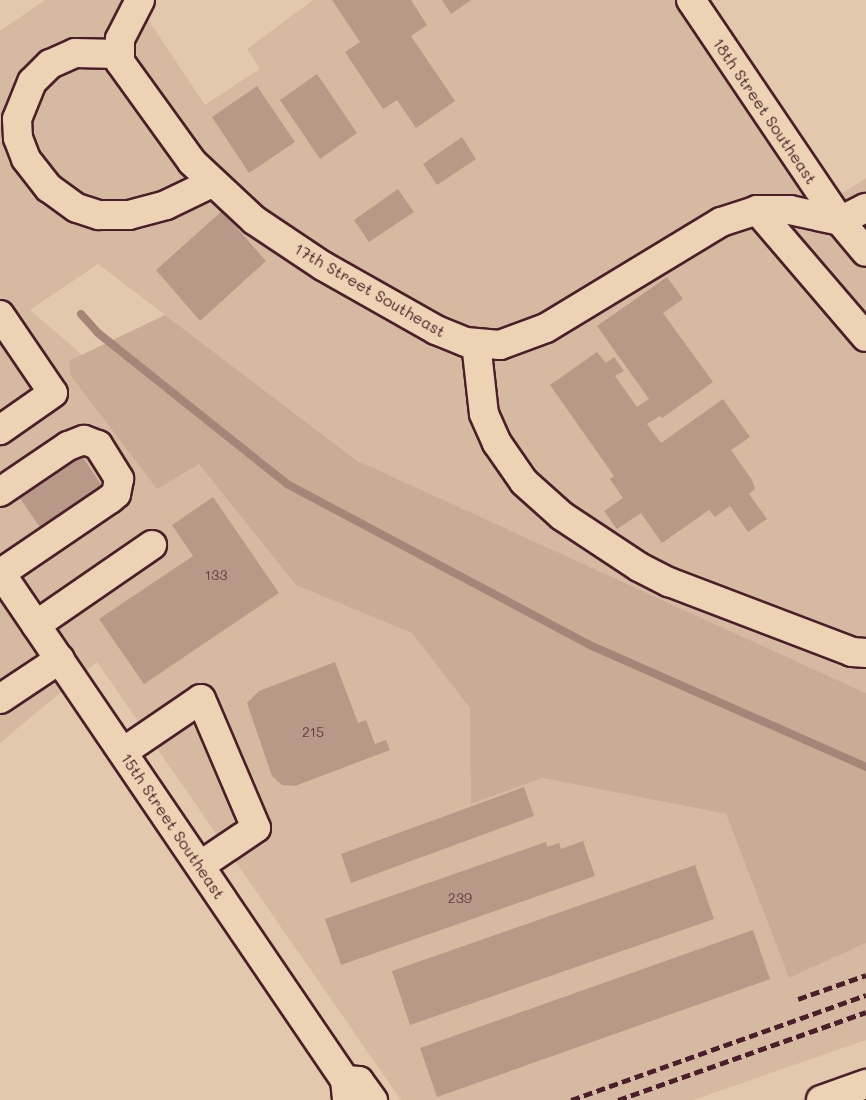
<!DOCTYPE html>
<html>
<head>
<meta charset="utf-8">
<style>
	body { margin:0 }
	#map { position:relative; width:866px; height:1100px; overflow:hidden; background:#e2c8ac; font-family:Mali,sans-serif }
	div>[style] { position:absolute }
	.built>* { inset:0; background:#d5baa1 }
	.green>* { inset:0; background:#c9ac96 }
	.stream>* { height:8px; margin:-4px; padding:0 4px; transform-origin:4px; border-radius:4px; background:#a58578 }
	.building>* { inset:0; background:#b89988 }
	.roads { filter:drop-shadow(2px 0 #4a1f2b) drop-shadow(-2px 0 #4a1f2b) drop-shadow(0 2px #4a1f2b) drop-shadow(0 -2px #4a1f2b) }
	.minor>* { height:28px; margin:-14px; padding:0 14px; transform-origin:14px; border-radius:14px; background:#ecd3b4 }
	.rail>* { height:4.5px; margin-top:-2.25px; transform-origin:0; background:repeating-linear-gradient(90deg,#4a1f2b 0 9px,transparent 0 13.5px) }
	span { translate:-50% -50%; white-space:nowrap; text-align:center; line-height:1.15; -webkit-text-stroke:4.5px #ecd3b4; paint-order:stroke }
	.number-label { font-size:14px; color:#663e42 }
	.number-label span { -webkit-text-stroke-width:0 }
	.street-label { font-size:16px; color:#4a1f2b }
</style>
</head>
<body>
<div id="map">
	<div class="built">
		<i style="clip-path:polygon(45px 0,135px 0,205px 105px,260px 69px,247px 49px,313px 0,708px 0,840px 195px,866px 178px,866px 693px,356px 460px,98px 264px,30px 310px,245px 495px,579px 688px,542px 778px,726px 814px,789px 978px,866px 943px,866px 1040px,693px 1100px,401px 1100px,97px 662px,0 743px,0 31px)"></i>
	</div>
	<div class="green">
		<i style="clip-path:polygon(165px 315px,356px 460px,866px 693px,866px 943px,789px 978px,726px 814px,542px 778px,471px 804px,470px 708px,412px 633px,296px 585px,199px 464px,157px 489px,71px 376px,69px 361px)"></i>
	</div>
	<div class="stream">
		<i style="left:81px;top:314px;width:25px;rotate:48deg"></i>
		<i style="left:98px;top:333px;width:242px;rotate:38.6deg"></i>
		<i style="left:287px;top:484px;width:345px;rotate:28deg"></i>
		<i style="left:592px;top:646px;width:300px;rotate:23.8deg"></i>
	</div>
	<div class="building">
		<i style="clip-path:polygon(332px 0,411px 0,427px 25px,411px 36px,455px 101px,416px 128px,397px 100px,383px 109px,345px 52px,360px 42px)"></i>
		<i style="clip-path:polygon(442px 0,471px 0,451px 14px)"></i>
		<i style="clip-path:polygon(317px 74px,357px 133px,320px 159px,280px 100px)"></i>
		<i style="clip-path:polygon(257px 86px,295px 142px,249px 173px,212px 117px)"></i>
		<i style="clip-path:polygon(462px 137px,476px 159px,437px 185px,423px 164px)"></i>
		<i style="clip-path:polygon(398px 189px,414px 212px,369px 242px,354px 220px)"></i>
		<i style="clip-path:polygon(222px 211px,266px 261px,200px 321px,156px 270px)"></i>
		<i style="clip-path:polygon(667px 277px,683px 299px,663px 313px,713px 382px,662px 418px,660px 416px,647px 424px,661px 443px,723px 399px,750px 437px,731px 450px,752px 480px,755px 489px,749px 494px,767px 519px,748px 532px,730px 506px,715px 517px,709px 510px,662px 543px,641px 513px,617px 529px,604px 511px,623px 498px,610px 479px,614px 476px,550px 385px,597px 352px,606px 363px,614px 357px,624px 371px,615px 376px,637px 407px,649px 399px,597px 326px)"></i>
		<i style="clip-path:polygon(82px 456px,102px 486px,56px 518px,59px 522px,44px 533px,17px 494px,32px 483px,36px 488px)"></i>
		<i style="clip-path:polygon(213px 497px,279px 593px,144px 684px,99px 619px,193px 556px,172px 525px)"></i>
		<i style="clip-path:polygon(335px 662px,358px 723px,366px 720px,375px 744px,386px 740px,390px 750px,295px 786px,282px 785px,272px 776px,247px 703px,259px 691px)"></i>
		<i style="clip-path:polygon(524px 787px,534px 816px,351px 883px,341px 854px)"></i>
		<i style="clip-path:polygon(583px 841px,595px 876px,341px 965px,325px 919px,546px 842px,547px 847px,559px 843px,561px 849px)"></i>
		<i style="clip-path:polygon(695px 865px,714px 919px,410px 1025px,392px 971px)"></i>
		<i style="clip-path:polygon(753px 930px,770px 979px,437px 1097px,420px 1048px)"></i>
	</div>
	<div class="roads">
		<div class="minor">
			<i style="left:140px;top:0;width:44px;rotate:117.1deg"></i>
			<i style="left:120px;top:39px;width:23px;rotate:90deg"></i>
			<i style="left:120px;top:62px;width:123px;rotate:54.2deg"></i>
			<i style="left:192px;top:162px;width:85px;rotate:43.1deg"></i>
			<i style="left:254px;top:220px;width:83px;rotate:33.7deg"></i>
			<i style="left:323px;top:266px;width:130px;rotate:29.5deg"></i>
			<i style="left:436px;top:330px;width:32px;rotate:22deg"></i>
			<i style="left:466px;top:342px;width:34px;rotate:5deg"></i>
			<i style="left:500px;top:345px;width:49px;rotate:-20.3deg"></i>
			<i style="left:546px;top:328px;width:205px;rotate:-31.2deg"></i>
			<i style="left:721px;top:222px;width:38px;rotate:-18deg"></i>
			<i style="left:757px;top:210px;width:33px"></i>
			<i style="left:790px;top:210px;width:51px;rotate:12.4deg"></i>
			<i style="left:691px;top:0;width:267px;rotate:56deg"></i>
			<i style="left:840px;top:221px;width:40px;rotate:50deg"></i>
			<i style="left:118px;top:54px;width:43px;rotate:-178.7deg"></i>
			<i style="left:75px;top:53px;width:27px;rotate:156deg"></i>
			<i style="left:50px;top:64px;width:25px;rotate:135deg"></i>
			<i style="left:32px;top:82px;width:40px;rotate:112deg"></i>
			<i style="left:17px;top:119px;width:19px;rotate:87deg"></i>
			<i style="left:18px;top:138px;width:22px;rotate:69deg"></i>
			<i style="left:26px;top:159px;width:37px;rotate:52deg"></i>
			<i style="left:49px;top:188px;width:34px;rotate:36deg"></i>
			<i style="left:77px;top:208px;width:23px;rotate:18deg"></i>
			<i style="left:99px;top:215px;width:30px"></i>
			<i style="left:129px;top:215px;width:38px;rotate:-15deg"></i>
			<i style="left:166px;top:205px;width:51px;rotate:-25.6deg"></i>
			<i style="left:757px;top:210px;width:167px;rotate:49.4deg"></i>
			<i style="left:840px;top:221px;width:29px;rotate:-27deg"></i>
			<i style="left:0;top:315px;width:94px;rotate:55.8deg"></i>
			<i style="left:53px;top:393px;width:65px;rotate:145.1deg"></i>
			<i style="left:476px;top:343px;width:71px;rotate:83.6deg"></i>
			<i style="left:484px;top:414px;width:32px;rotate:66deg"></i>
			<i style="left:497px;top:443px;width:47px;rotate:55.3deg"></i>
			<i style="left:524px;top:482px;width:51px;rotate:41.8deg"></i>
			<i style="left:562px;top:516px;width:92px;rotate:33.5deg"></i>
			<i style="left:639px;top:567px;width:34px;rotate:27deg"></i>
			<i style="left:669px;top:582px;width:196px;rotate:20.9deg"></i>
			<i style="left:852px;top:652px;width:14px;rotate:4deg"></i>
			<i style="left:0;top:492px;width:82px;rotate:-34.1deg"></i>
			<i style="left:68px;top:446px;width:17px;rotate:-21deg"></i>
			<i style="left:84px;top:440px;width:15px;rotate:20deg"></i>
			<i style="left:98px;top:445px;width:40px;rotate:58deg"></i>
			<i style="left:119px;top:479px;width:15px;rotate:101deg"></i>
			<i style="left:116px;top:494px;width:8px;rotate:140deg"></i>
			<i style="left:110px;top:499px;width:132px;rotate:145.8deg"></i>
			<i style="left:0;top:572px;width:614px;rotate:55.82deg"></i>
			<i style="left:345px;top:1080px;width:20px;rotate:84deg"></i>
			<i style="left:36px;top:625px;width:141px;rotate:-34.6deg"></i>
			<i style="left:0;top:699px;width:72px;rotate:-33.7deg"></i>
			<i style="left:123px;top:752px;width:94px;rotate:-34.2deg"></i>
			<i style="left:201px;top:699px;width:140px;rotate:66.9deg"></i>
			<i style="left:256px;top:828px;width:66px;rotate:146.1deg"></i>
			<i style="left:345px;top:1080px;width:14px;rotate:4deg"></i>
			<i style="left:359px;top:1081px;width:24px;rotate:54deg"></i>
			<i style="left:821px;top:1100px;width:48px;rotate:-19.6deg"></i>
		</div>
	</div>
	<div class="rail">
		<i style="left:798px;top:999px;width:72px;rotate:-19.4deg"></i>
		<i style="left:571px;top:1100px;width:313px;rotate:-19.6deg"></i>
		<i style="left:618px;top:1100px;width:263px;rotate:-19.5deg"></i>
	</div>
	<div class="number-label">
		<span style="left:216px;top:575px">133</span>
		<span style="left:313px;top:732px">215</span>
		<span style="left:460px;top:898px">239</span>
	</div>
	<div class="street-label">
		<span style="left:765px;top:111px;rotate:56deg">18th Street Southeast</span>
		<span style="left:370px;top:290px;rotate:30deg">17th Street Southeast</span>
		<span style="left:173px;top:826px;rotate:56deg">15th Street Southeast</span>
	</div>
</div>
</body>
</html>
